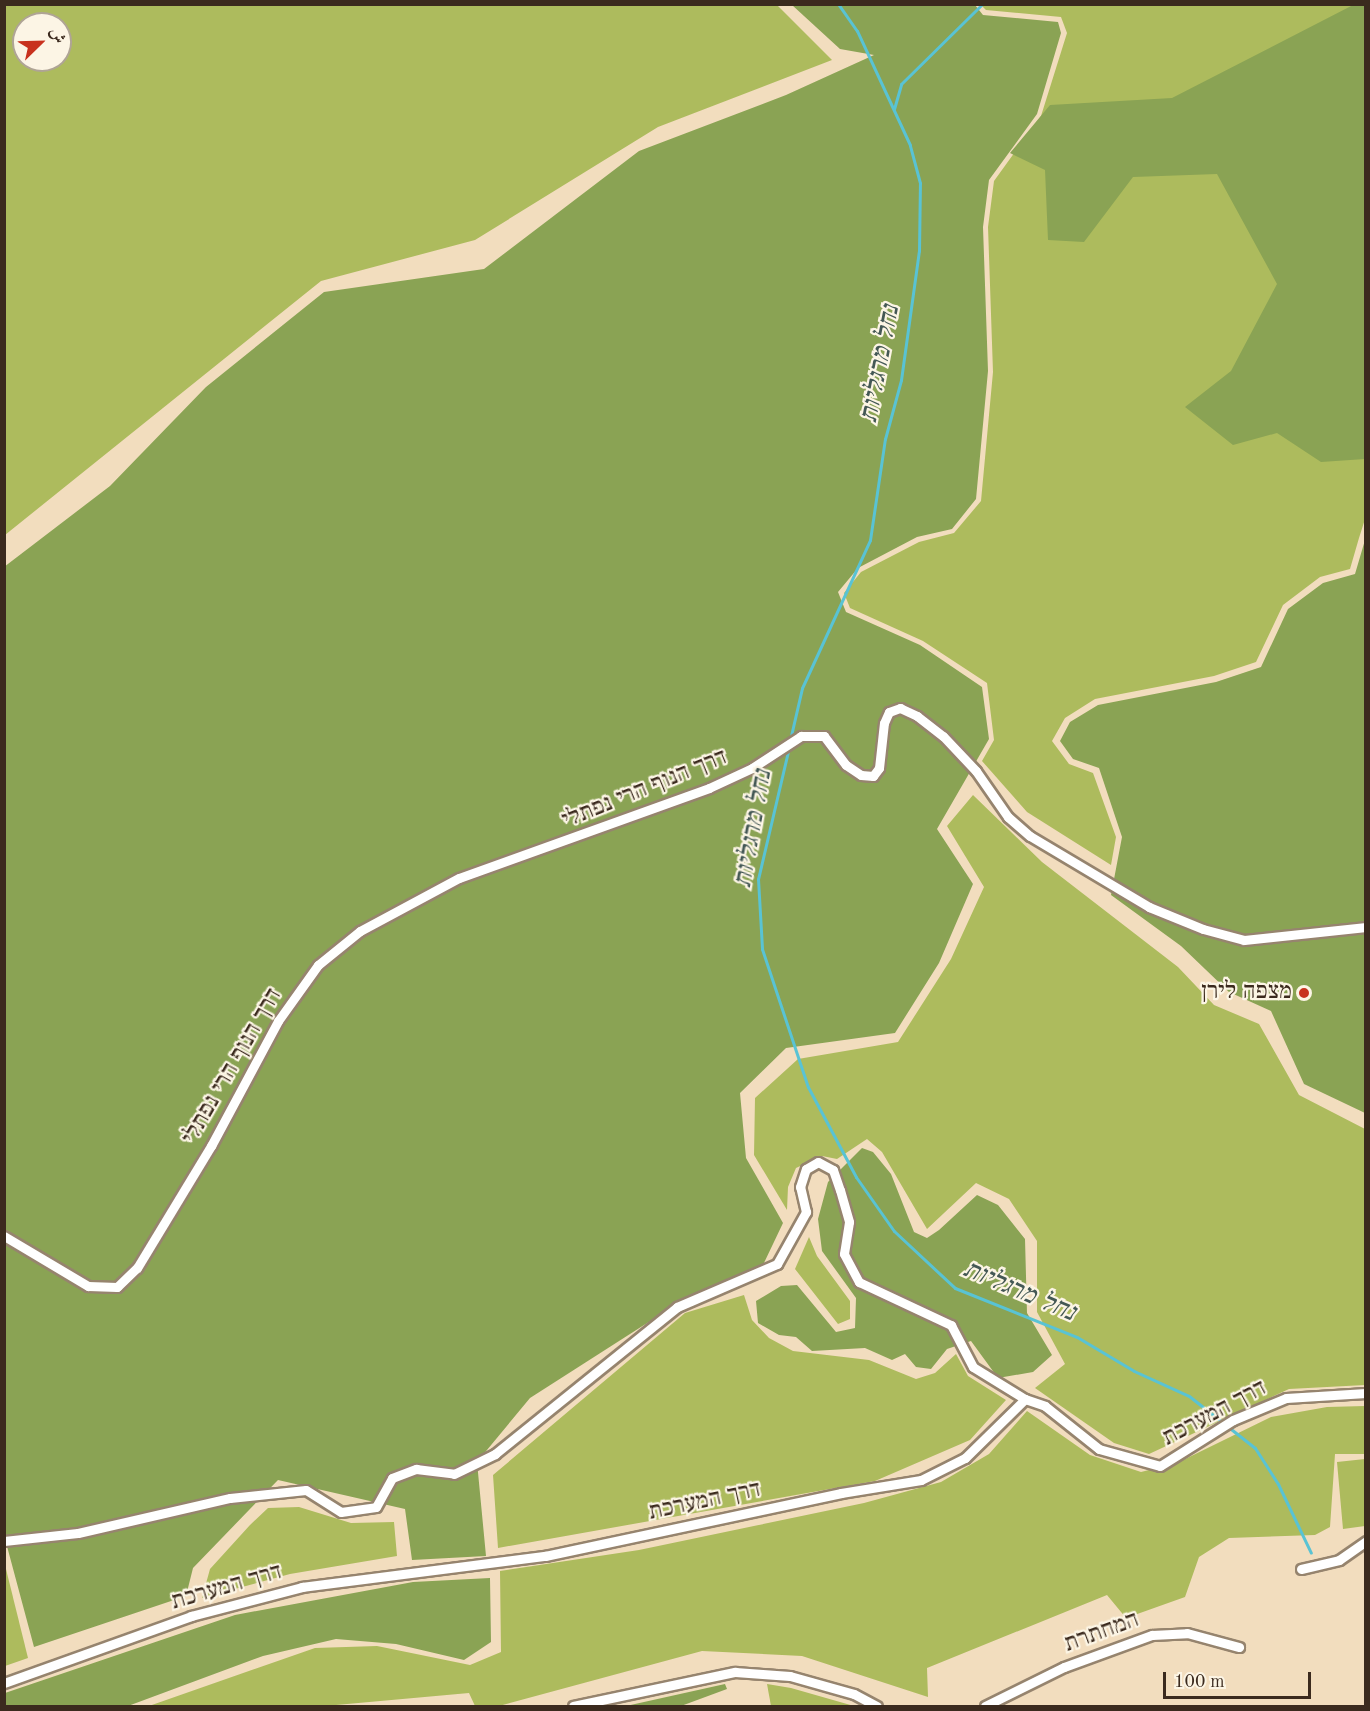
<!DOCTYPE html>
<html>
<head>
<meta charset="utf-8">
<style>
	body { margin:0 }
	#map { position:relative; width:1370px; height:1711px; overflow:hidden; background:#f2ddbe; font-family:"Old Standard TT",Amiri,"Frank Ruhl Libre",serif }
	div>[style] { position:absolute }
	.green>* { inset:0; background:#adbb5d }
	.forest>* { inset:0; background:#8aa354 }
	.stream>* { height:3px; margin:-1.5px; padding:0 1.5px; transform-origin:1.5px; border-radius:1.5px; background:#59c3d4 }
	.roads { filter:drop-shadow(2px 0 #96846e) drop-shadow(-2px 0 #96846e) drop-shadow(0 2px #96846e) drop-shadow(0 -2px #96846e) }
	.minor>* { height:9px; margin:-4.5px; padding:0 4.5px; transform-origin:4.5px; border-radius:4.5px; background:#fff }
	.dots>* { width:16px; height:16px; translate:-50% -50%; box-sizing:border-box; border:3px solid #fcf5e5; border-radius:50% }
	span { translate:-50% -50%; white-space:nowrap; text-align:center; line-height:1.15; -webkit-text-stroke:4.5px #fcf5e5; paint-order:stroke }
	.street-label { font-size:24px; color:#3b2a1e }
	.poi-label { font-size:24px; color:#3b2a1e }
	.right { translate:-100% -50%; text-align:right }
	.water-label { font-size:26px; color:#445855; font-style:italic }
	.frame { position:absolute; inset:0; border:6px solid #3b2a1e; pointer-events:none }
	.north { position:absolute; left:12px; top:12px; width:60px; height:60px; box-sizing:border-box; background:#fcf5e5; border:2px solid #afa495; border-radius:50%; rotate:67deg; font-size:16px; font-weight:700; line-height:24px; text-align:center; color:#3b2a1e }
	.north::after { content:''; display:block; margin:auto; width:21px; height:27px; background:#c8321e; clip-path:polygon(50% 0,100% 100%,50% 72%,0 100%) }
	.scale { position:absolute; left:1163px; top:1672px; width:148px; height:27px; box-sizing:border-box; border:3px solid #3b2a1e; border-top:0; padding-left:8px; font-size:18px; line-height:21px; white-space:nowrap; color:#3b2a1e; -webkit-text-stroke:4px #fcf5e5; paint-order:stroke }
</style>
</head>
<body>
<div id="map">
	<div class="green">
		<i style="clip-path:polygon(evenodd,5px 4px,777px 5px,832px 60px,658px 127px,475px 240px,321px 281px,5px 535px,5px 4px,24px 24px,60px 24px,60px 60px,24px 60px,24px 24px)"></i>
		<i style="clip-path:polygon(981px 5px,1365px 5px,1366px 516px,1359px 538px,1350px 569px,1320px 577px,1283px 605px,1256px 662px,1214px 676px,1095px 699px,1065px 718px,1052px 741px,1069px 764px,1093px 773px,1116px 837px,1111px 865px,1027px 812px,982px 761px,994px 740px,987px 683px,923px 641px,850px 608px,844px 593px,861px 572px,919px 542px,954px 533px,981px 501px,993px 372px,988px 227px,994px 181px,1041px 116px,1067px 33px,1061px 17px,986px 10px)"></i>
		<i style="clip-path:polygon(973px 795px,1042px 862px,1178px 967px,1214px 1005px,1259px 1024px,1299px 1095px,1365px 1129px,1365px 1385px,1289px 1389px,1149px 1454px,1114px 1443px,1035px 1388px,1065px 1364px,1037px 1312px,1037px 1241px,1009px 1199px,976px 1183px,927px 1229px,882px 1152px,867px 1139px,837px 1159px,822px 1156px,796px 1168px,788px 1187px,787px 1210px,754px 1155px,755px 1098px,798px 1059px,898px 1042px,951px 959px,984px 887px,947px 826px)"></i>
		<i style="clip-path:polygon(809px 1237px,817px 1256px,850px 1301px,850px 1319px,838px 1324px,795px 1269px)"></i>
		<i style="clip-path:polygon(744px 1295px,752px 1320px,769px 1338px,793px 1351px,869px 1360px,916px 1379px,935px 1373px,956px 1354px,968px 1376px,1006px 1400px,970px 1440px,875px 1481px,498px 1548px,493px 1475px,685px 1313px)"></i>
		<i style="clip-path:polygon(1365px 1406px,1365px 1454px,1335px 1454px,1330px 1527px,1315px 1535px,1229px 1538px,1199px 1557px,1185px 1597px,1126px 1618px,1107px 1595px,927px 1668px,928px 1697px,802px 1656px,702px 1651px,499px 1706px,475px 1706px,469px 1693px,325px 1706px,149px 1706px,315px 1648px,377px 1646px,470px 1665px,501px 1652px,500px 1571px,639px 1550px,864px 1503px,941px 1482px,989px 1454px,1027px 1411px,1090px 1455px,1141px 1472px,1177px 1463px,1271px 1417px,1327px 1407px)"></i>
		<i style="clip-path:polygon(1365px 1459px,1365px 1526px,1343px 1529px,1337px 1462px)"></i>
		<i style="clip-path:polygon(299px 1507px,351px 1523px,394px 1522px,397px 1556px,290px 1574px,202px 1598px,210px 1569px,250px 1525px,268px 1508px)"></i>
		<i style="clip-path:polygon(4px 1561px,28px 1658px,5px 1666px,4px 1666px)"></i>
		<i style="clip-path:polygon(767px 1684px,791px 1688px,854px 1706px,771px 1706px)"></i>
	</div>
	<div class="forest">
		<i style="clip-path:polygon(1355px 4px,1366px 5px,1365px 459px,1321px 462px,1277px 433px,1233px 445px,1185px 407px,1231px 371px,1277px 284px,1217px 174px,1133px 177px,1084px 242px,1048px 240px,1045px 170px,1010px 153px,1050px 105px,1172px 98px)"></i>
		<i style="clip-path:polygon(792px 5px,975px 5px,983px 15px,1058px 22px,1061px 33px,1037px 114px,989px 180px,983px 227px,988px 371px,976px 499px,952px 529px,917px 537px,858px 568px,838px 592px,846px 612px,920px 645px,982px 687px,989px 739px,937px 829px,973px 884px,939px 963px,895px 1033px,786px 1048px,740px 1093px,746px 1158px,783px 1223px,763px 1265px,680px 1302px,530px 1398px,477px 1462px,486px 1556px,412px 1560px,405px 1509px,278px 1480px,193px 1568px,186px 1596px,34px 1647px,4px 1535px,4px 567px,110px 486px,206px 387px,324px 292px,484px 269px,639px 151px,786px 95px,874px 55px,840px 49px)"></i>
		<i style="clip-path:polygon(1365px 540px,1365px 1113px,1304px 1084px,1271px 1011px,1229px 992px,1181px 946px,1111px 895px,1122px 837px,1099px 768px,1073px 759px,1060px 741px,1070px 722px,1098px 705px,1216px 682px,1261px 667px,1288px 609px,1323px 583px,1355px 574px)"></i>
		<i style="clip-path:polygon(862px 1148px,873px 1152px,891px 1174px,914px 1232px,927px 1238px,939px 1230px,977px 1195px,998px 1205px,1025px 1239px,1027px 1313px,1052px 1355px,1033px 1372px,998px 1378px,971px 1341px,947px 1349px,931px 1369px,916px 1367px,905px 1354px,892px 1360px,865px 1348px,812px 1351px,796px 1337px,779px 1335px,758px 1323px,756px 1301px,781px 1286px,797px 1285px,836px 1332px,855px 1328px,856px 1298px,822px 1251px,818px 1219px,828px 1182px)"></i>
		<i style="clip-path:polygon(490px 1578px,491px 1642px,464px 1660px,396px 1644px,336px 1639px,263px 1656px,128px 1706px,5px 1706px,5px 1693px,235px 1615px,413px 1582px)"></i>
		<i style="clip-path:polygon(725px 1684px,727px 1689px,681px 1706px,626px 1706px)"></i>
	</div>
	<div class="stream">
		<i style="left:894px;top:109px;width:26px;rotate:-74deg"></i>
		<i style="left:901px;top:84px;width:114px;rotate:-44.6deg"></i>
		<i style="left:790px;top:740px;width:53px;rotate:-77deg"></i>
		<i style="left:802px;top:688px;width:163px;rotate:-65.3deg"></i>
		<i style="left:870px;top:540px;width:102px;rotate:-81.6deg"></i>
		<i style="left:885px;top:439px;width:61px;rotate:-74.8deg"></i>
		<i style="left:901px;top:380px;width:130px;rotate:-82.1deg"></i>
		<i style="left:919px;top:251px;width:68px;rotate:-89.2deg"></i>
		<i style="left:920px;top:183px;width:39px;rotate:-105deg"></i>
		<i style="left:910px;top:145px;width:126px;rotate:-114.9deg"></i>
		<i style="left:857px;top:31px;width:33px;rotate:-125deg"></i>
		<i style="left:789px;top:747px;width:136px;rotate:103.2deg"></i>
		<i style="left:758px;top:879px;width:70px;rotate:86.7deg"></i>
		<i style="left:762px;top:949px;width:145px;rotate:71.6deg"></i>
		<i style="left:808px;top:1087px;width:102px;rotate:61.9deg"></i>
		<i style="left:856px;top:1177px;width:66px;rotate:54.9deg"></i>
		<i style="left:894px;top:1231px;width:83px;rotate:43.1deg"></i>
		<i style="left:955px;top:1288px;width:131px;rotate:21.9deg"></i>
		<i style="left:1077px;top:1337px;width:66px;rotate:30.8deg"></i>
		<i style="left:1134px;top:1371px;width:60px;rotate:24.4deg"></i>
		<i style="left:1189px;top:1396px;width:84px;rotate:38.2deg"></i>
		<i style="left:1255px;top:1448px;width:43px;rotate:57.4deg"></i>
		<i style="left:1278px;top:1484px;width:76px;rotate:64.4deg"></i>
	</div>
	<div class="roads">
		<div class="minor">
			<i style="left:4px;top:1236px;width:98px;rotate:30.8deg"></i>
			<i style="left:88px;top:1286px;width:29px;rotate:2deg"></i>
			<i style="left:117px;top:1287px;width:28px;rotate:-44deg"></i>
			<i style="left:137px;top:1268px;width:143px;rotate:-58.8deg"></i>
			<i style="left:211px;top:1146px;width:142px;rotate:-61.8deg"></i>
			<i style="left:278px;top:1021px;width:69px;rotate:-54.5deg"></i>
			<i style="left:318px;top:965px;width:54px;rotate:-39deg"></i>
			<i style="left:360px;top:931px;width:112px;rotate:-28.2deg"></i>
			<i style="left:459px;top:878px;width:266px;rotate:-19.8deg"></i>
			<i style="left:709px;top:788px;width:47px;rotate:-24.9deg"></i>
			<i style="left:752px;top:768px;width:59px;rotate:-33.1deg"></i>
			<i style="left:801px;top:736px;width:23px"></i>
			<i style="left:824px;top:736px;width:36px;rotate:53deg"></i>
			<i style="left:846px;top:765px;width:18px;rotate:34deg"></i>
			<i style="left:861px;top:775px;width:12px;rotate:5deg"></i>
			<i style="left:873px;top:776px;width:10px;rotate:-53deg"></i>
			<i style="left:879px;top:768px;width:45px;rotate:-83.7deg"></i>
			<i style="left:884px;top:723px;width:12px;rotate:-66deg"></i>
			<i style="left:889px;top:712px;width:12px;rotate:-20deg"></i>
			<i style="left:900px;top:708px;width:19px;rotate:25deg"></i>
			<i style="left:917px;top:716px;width:33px;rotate:38deg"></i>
			<i style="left:943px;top:736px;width:48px;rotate:46.7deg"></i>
			<i style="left:976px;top:771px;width:56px;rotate:55.2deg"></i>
			<i style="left:1008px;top:817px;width:29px;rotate:41deg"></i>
			<i style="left:1030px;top:836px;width:139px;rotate:30.8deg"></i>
			<i style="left:1149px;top:907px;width:58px;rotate:22.2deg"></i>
			<i style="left:1203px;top:929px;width:42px;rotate:15deg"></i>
			<i style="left:1244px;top:940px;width:123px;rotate:-6.1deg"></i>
			<i style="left:4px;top:1541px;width:74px;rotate:-6.2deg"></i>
			<i style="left:78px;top:1533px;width:156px;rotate:-13deg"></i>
			<i style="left:230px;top:1498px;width:76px;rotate:-6deg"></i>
			<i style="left:306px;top:1490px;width:41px;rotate:32.2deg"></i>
			<i style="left:341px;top:1512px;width:35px;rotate:-8deg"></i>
			<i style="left:376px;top:1507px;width:33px;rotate:-61deg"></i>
			<i style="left:392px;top:1478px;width:26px;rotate:-21deg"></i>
			<i style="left:416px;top:1469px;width:38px;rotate:7deg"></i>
			<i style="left:454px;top:1474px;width:46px;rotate:-26deg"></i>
			<i style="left:495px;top:1454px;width:234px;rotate:-38.9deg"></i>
			<i style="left:677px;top:1307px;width:109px;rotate:-23.3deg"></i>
			<i style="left:777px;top:1264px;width:60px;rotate:-60.9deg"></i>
			<i style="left:806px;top:1212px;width:26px;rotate:-103deg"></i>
			<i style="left:800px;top:1187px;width:19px;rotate:-72deg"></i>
			<i style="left:806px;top:1169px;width:14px;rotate:-30deg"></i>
			<i style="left:818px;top:1162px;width:17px;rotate:28deg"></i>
			<i style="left:833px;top:1170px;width:21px;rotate:71deg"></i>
			<i style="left:840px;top:1190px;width:33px;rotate:74deg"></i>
			<i style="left:849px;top:1222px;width:32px;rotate:99deg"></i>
			<i style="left:844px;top:1254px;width:32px;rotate:62deg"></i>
			<i style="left:859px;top:1282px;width:102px;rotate:25.1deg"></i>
			<i style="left:951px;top:1325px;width:47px;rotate:62.4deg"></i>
			<i style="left:973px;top:1367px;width:61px;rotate:31.6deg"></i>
			<i style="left:1301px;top:1569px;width:39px;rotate:-13deg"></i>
			<i style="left:1339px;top:1560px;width:33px;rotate:-35deg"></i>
			<i style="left:4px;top:1683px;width:199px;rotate:-19.7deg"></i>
			<i style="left:191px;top:1616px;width:115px;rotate:-14.6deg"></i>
			<i style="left:302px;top:1587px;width:245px;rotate:-7.3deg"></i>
			<i style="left:545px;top:1556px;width:303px;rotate:-12deg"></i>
			<i style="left:841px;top:1493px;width:81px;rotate:-9.2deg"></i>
			<i style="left:921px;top:1480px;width:49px;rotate:-26.6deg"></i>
			<i style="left:965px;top:1458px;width:84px;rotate:-44.5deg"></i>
			<i style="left:1025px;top:1399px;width:21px;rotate:19deg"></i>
			<i style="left:1045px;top:1406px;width:69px;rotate:38.5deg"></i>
			<i style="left:1099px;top:1449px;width:63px;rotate:15.6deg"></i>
			<i style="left:1160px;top:1466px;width:86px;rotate:-32.2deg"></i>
			<i style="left:1233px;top:1420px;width:57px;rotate:-22.5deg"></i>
			<i style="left:1286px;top:1398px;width:80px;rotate:-3.6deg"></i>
			<i style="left:573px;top:1706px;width:166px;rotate:-11.9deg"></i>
			<i style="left:735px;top:1672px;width:55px;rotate:4.2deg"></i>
			<i style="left:790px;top:1676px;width:66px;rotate:15.7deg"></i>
			<i style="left:854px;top:1694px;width:26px;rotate:28deg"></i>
			<i style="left:985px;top:1706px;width:88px;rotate:-26.3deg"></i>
			<i style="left:1064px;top:1667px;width:94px;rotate:-20deg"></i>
			<i style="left:1152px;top:1635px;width:35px;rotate:-3deg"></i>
			<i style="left:1187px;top:1633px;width:54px;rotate:15.1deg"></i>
		</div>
	</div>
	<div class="dots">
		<i style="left:1304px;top:993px;background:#c8321e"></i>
	</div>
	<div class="street-label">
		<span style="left:645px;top:790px;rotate:-22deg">דרך הנוף הרי נפתלי</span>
		<span style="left:233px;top:1067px;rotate:-60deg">דרך הנוף הרי נפתלי</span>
		<span style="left:1215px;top:1414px;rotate:-28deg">דרך המערכת</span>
		<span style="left:705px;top:1502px;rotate:-12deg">דרך המערכת</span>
		<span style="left:227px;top:1588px;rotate:-16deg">דרך המערכת</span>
		<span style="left:1102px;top:1633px;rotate:-20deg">המחתרת</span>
	</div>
	<div class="poi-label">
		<span class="right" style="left:1292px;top:993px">מצפה לירן</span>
	</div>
	<div class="water-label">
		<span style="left:881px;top:364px;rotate:-79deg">נחל מרגליות</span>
		<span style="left:754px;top:829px;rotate:-80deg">נחל מרגליות</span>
		<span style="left:1019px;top:1292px;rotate:23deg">נחל מרגליות</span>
	</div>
	<div class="frame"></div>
	<div class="north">ش</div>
	<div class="scale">100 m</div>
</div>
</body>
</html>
